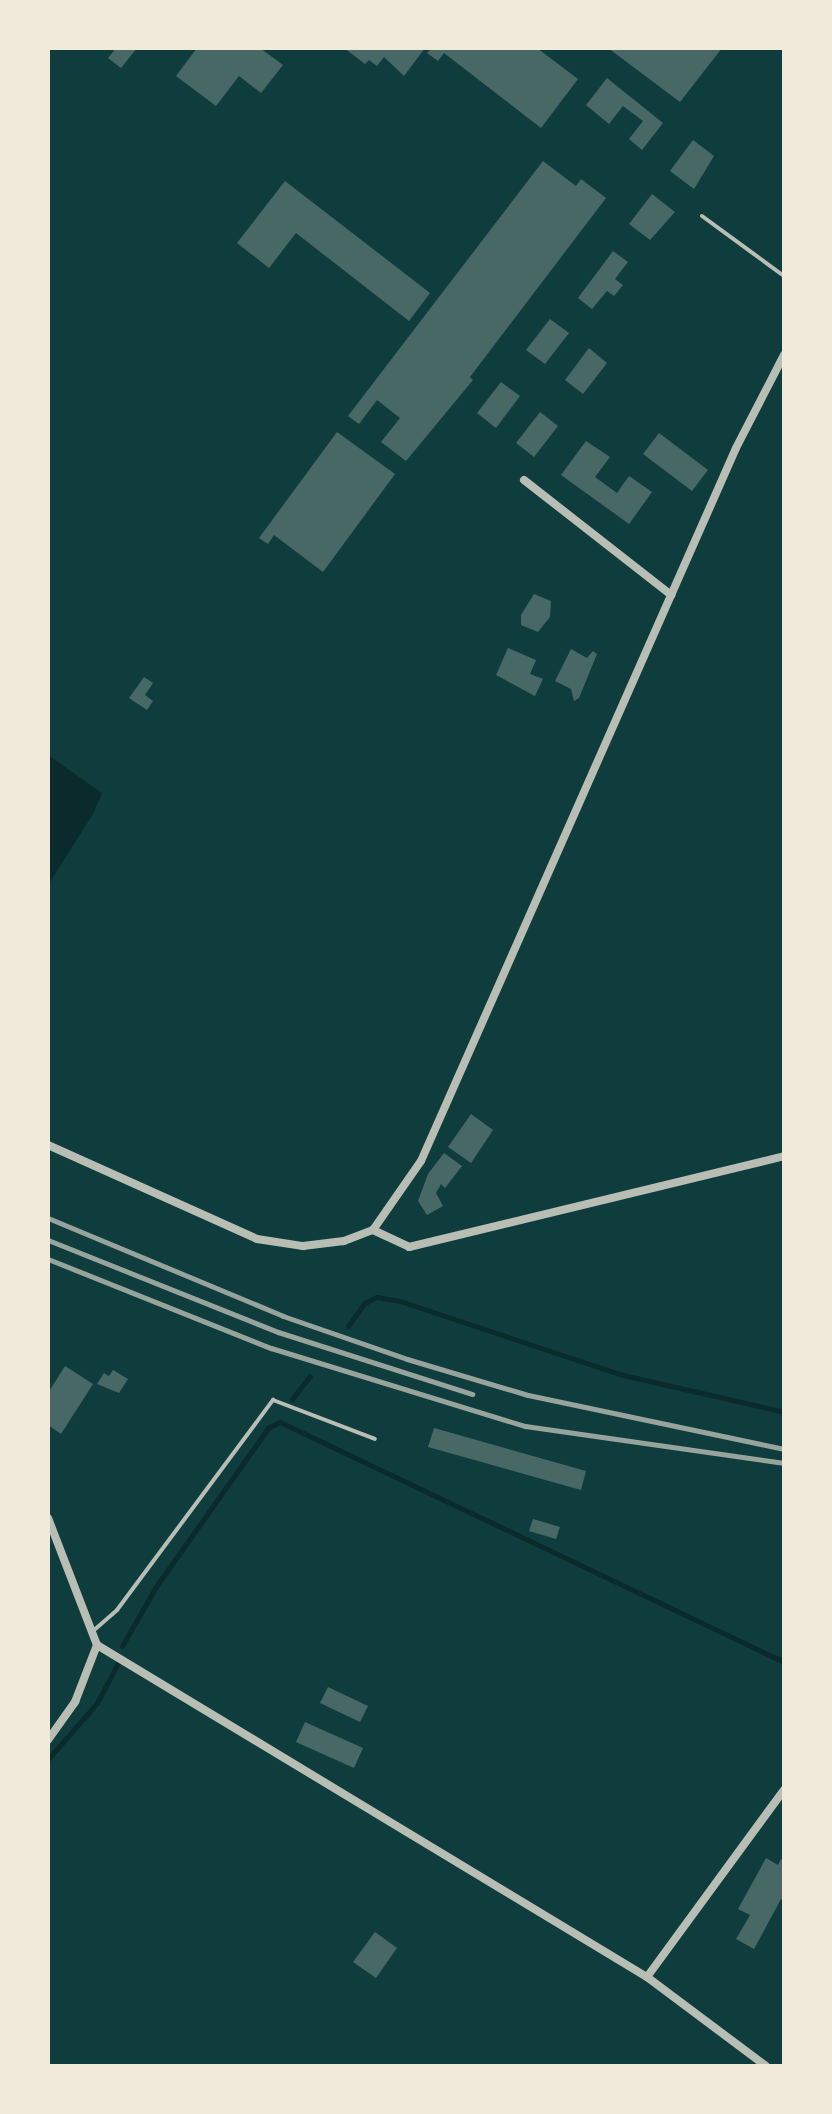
<!DOCTYPE html>
<html>
<head>
<meta charset="utf-8">
<style>
	body { margin:0 }
	#map { position:relative; width:832px; height:2114px; overflow:hidden; background:#0f3d3e; font-family:"Open Sans",sans-serif }
	div>[style] { position:absolute }
	.water>* { inset:0; background:#0a2a2b }
	.stream>* { height:5px; margin:-2.5px; padding:0 2.5px; transform-origin:2.5px; border-radius:2.5px; background:#0a2a2b }
	.building>* { inset:0; background:#486865 }
	.service>* { height:4px; margin:-2px; padding:0 2px; transform-origin:2px; border-radius:2px; background:#b8beb3 }
	.minor>* { height:8px; margin:-4px; padding:0 4px; transform-origin:4px; border-radius:4px; background:#b8beb3 }
	.rail>* { height:5px; margin:-2.5px; padding:0 2.5px; transform-origin:2.5px; border-radius:2.5px; background:#97a49c }
	span { translate:-50% -50%; white-space:nowrap; text-align:center; line-height:1.15; -webkit-text-stroke:8px #f1e9da; paint-order:stroke }
	.frame { position:absolute; inset:0; border:50px solid #f1e9da; pointer-events:none }
</style>
</head>
<body>
<div id="map">
	<div class="water">
		<i style="clip-path:polygon(48px 755px,102px 793px,93px 814px,48px 885px)"></i>
	</div>
	<div class="stream">
		<i style="left:348px;top:1326px;width:29px;rotate:-54deg"></i>
		<i style="left:365px;top:1303px;width:13px;rotate:-27deg"></i>
		<i style="left:377px;top:1297px;width:23px;rotate:10deg"></i>
		<i style="left:400px;top:1301px;width:235px;rotate:18.4deg"></i>
		<i style="left:623px;top:1375px;width:165px;rotate:12.9deg"></i>
		<i style="left:292px;top:1399px;width:29px;rotate:-52deg"></i>
		<i style="left:122px;top:1646px;width:70px;rotate:-60.2deg"></i>
		<i style="left:157px;top:1585px;width:192px;rotate:-54.7deg"></i>
		<i style="left:268px;top:1428px;width:13px;rotate:-27deg"></i>
		<i style="left:280px;top:1422px;width:558px;rotate:25.46deg"></i>
		<i style="left:48px;top:1759px;width:74px;rotate:-48.8deg"></i>
		<i style="left:97px;top:1703px;width:45px;rotate:-62.3deg"></i>
	</div>
	<div class="building">
		<i style="clip-path:polygon(116px 48px,137px 48px,121px 68px,108px 58px)"></i>
		<i style="clip-path:polygon(197px 48px,260px 48px,283px 65px,261px 93px,239px 76px,216px 106px,176px 76px)"></i>
		<i style="clip-path:polygon(344px 48px,425px 48px,404px 76px,384px 57px,377px 66px,369px 60px,365px 64px)"></i>
		<i style="clip-path:polygon(432px 48px,537px 48px,578px 79px,541px 128px,444px 53px,438px 61px,427px 53px)"></i>
		<i style="clip-path:polygon(608px 48px,722px 48px,680px 102px)"></i>
		<i style="clip-path:polygon(607px 78px,663px 123px,642px 150px,629px 139px,643px 121px,623px 106px,609px 124px,586px 105px)"></i>
		<i style="clip-path:polygon(693px 140px,714px 156px,694px 189px,670px 171px)"></i>
		<i style="clip-path:polygon(543px 161px,576px 186px,581px 179px,606px 198px,470px 377px,473px 380px,406px 461px,381px 442px,400px 418px,377px 400px,359px 424px,348px 416px)"></i>
		<i style="clip-path:polygon(285px 181px,430px 293px,409px 321px,296px 233px,269px 268px,237px 243px)"></i>
		<i style="clip-path:polygon(652px 194px,675px 212px,650px 240px,629px 224px)"></i>
		<i style="clip-path:polygon(613px 251px,628px 262px,615px 279px,623px 285px,614px 296px,607px 291px,592px 309px,578px 298px)"></i>
		<i style="clip-path:polygon(550px 319px,569px 333px,545px 364px,526px 350px)"></i>
		<i style="clip-path:polygon(589px 348px,607px 363px,583px 394px,565px 380px)"></i>
		<i style="clip-path:polygon(501px 382px,520px 396px,496px 428px,477px 413px)"></i>
		<i style="clip-path:polygon(540px 412px,558px 426px,534px 457px,516px 443px)"></i>
		<i style="clip-path:polygon(337px 432px,395px 474px,323px 572px,274px 535px,268px 544px,259px 538px)"></i>
		<i style="clip-path:polygon(659px 433px,708px 470px,692px 491px,643px 454px)"></i>
		<i style="clip-path:polygon(586px 441px,610px 457px,595px 477px,617px 493px,629px 476px,652px 492px,629px 524px,561px 475px)"></i>
		<i style="clip-path:polygon(534px 594px,551px 601px,550px 617px,538px 632px,521px 625px,521px 615px)"></i>
		<i style="clip-path:polygon(508px 648px,536px 660px,530px 674px,543px 679px,535px 696px,496px 675px)"></i>
		<i style="clip-path:polygon(571px 649px,587px 658px,593px 651px,597px 654px,579px 698px,574px 701px,571px 689px,555px 681px)"></i>
		<i style="clip-path:polygon(144px 677px,153px 683px,145px 695px,153px 701px,147px 710px,129px 698px)"></i>
		<i style="clip-path:polygon(471px 1114px,493px 1130px,471px 1163px,448px 1147px)"></i>
		<i style="clip-path:polygon(444px 1153px,462px 1166px,445px 1188px,441px 1184px,436px 1193px,443px 1206px,427px 1215px,418px 1201px,428px 1174px)"></i>
		<i style="clip-path:polygon(65px 1366px,93px 1384px,61px 1434px,48px 1425px,48px 1393px)"></i>
		<i style="clip-path:polygon(113px 1370px,128px 1379px,119px 1393px,97px 1384px,104px 1373px,109px 1376px)"></i>
		<i style="clip-path:polygon(434px 1428px,586px 1471px,581px 1490px,428px 1447px)"></i>
		<i style="clip-path:polygon(533px 1519px,560px 1527px,556px 1539px,529px 1531px)"></i>
		<i style="clip-path:polygon(328px 1687px,368px 1706px,360px 1722px,320px 1703px)"></i>
		<i style="clip-path:polygon(305px 1722px,363px 1748px,354px 1768px,296px 1742px)"></i>
		<i style="clip-path:polygon(766px 1858px,778px 1865px,781px 1859px,784px 1861px,784px 1901px,781px 1899px,754px 1949px,736px 1939px,750px 1915px,738px 1909px)"></i>
		<i style="clip-path:polygon(375px 1932px,397px 1948px,376px 1978px,353px 1962px)"></i>
	</div>
	<div class="service">
		<i style="left:702px;top:216px;width:102px;rotate:36.2deg"></i>
		<i style="left:93px;top:1631px;width:32px;rotate:-41deg"></i>
		<i style="left:117px;top:1610px;width:262px;rotate:-53.4deg"></i>
		<i style="left:273px;top:1400px;width:109px;rotate:20.9deg"></i>
	</div>
	<div class="minor">
		<i style="left:524px;top:480px;width:187px;rotate:38deg"></i>
		<i style="left:48px;top:1145px;width:229px;rotate:24.2deg"></i>
		<i style="left:257px;top:1239px;width:47px;rotate:8.7deg"></i>
		<i style="left:303px;top:1246px;width:41px;rotate:-7deg"></i>
		<i style="left:344px;top:1241px;width:31px;rotate:-21deg"></i>
		<i style="left:373px;top:1230px;width:40px;rotate:25deg"></i>
		<i style="left:409px;top:1247px;width:386px;rotate:-13.6deg"></i>
		<i style="left:373px;top:1230px;width:84px;rotate:-55.2deg"></i>
		<i style="left:421px;top:1161px;width:779px;rotate:-66.16deg"></i>
		<i style="left:736px;top:448px;width:105px;rotate:-62.7deg"></i>
		<i style="left:48px;top:1518px;width:136px;rotate:68.9deg"></i>
		<i style="left:97px;top:1645px;width:642px;rotate:31.12deg"></i>
		<i style="left:647px;top:1977px;width:149px;rotate:36.8deg"></i>
		<i style="left:48px;top:1740px;width:47px;rotate:-54.6deg"></i>
		<i style="left:75px;top:1702px;width:61px;rotate:-68.9deg"></i>
		<i style="left:647px;top:1977px;width:232px;rotate:-53.8deg"></i>
	</div>
	<div class="rail">
		<i style="left:48px;top:1218px;width:255px;rotate:22.6deg"></i>
		<i style="left:283px;top:1316px;width:131px;rotate:19.1deg"></i>
		<i style="left:407px;top:1359px;width:126px;rotate:16.6deg"></i>
		<i style="left:528px;top:1395px;width:262px;rotate:11.9deg"></i>
		<i style="left:48px;top:1240px;width:248px;rotate:21.8deg"></i>
		<i style="left:278px;top:1332px;width:204px;rotate:17.7deg"></i>
		<i style="left:48px;top:1259px;width:240px;rotate:21.8deg"></i>
		<i style="left:271px;top:1348px;width:266px;rotate:17.1deg"></i>
		<i style="left:525px;top:1426px;width:262px;rotate:8.1deg"></i>
	</div>
	<div class="frame"></div>
</div>
</body>
</html>
